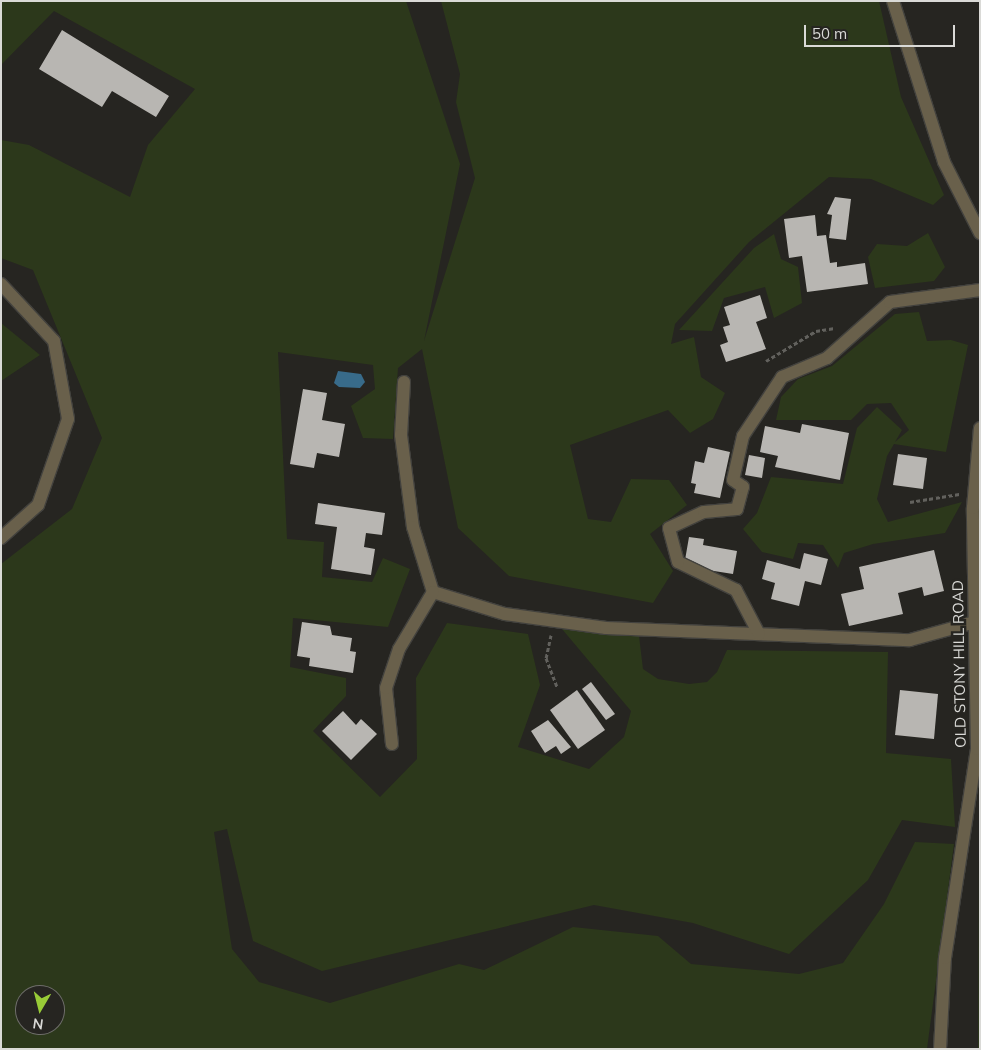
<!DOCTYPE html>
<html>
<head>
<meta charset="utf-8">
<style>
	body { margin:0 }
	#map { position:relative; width:981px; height:1050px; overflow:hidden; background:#262521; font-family:Mulish,sans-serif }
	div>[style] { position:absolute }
	.green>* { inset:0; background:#2c381b }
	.water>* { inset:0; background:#386b8a }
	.building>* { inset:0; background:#b8b6b2 }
	.path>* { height:3px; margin-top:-1.5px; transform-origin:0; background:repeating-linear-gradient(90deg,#62615d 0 4px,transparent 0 6.5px) }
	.roads { filter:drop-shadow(1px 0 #43423e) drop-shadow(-1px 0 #43423e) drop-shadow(0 1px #43423e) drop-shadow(0 -1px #43423e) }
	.minor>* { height:12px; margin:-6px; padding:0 6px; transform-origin:6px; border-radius:6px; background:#69604b }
	.tertiary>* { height:12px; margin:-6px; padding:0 6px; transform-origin:6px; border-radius:6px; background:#69604b }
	span { translate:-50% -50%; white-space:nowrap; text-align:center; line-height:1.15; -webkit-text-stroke:5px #262521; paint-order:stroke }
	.street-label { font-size:15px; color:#dadad7 }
	.frame { position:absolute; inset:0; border:2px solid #dadad7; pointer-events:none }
	.north { position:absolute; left:15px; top:985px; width:50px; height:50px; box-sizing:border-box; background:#262521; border:1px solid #6e6d6a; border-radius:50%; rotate:188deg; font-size:14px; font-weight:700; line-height:20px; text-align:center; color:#dadad7 }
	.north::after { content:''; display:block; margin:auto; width:18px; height:22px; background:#98cb37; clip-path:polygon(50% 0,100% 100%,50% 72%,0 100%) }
	.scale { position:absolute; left:804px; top:25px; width:151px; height:22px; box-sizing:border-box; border:2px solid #dadad7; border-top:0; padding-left:6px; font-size:15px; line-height:18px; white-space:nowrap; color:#dadad7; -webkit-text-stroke:4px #262521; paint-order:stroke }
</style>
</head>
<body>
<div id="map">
	<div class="green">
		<i style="clip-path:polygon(evenodd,1px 1px,406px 1px,460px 164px,424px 341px,475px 178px,456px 102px,460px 74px,441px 1px,879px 1px,901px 97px,944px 195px,933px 205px,871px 179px,829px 177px,749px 242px,675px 324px,671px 344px,694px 337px,701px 377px,725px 393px,713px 419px,690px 433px,668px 410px,570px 445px,588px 519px,611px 522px,631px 479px,669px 480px,687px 505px,650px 534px,673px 571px,653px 603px,509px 576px,458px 528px,422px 349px,398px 368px,393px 439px,363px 438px,351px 406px,375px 389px,373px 365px,278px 352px,287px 539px,324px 542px,322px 577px,372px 582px,383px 558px,410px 569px,388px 627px,293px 618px,290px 667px,346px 678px,346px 696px,313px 731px,380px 797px,417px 759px,416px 678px,447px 623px,528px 634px,540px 685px,518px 747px,589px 769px,624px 737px,631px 711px,562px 629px,639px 636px,643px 669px,658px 679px,689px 684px,707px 682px,717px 672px,727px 650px,888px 652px,886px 753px,951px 759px,955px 827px,902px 820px,868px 880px,789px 954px,693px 923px,594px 905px,322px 971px,253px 941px,227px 829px,214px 832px,232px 949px,259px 982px,330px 1003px,459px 964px,484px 970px,573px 927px,658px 936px,691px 964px,799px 974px,843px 963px,884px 904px,915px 842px,954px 844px,927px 1049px,1px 1049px,1px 564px,72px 509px,102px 438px,33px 270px,1px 258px,1px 140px,29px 145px,130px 197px,148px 145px,195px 89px,54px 11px,1px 65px,1px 1px,25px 995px,55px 995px,55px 1025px,25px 1025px,25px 995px)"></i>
		<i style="clip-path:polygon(928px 233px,945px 267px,934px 281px,875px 288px,868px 257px,877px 244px,907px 246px)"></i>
		<i style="clip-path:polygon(774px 234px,781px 259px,798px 267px,802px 303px,774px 318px,765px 287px,724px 298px,712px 331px,679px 330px,754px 248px)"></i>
		<i style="clip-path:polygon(919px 312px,927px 341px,951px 340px,968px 345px,946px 452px,894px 444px,887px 456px,877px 499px,888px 522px,962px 502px,945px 533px,873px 544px,844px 553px,838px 568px,823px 545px,798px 543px,793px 559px,762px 552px,743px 529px,757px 513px,771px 477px,843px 484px,857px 428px,877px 407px,902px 430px,895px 442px,909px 430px,891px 403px,867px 404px,851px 420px,776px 420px,781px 397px,798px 379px,832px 366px,895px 314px)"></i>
		<i style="clip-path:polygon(1px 323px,40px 355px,1px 381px)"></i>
		<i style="clip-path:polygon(979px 856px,980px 1049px,978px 1049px)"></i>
	</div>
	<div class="water">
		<i style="clip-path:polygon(338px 371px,361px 374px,365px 382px,360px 388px,339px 387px,334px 383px)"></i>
	</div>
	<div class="building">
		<i style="clip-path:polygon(62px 30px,169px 96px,156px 117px,112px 91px,102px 107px,39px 69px)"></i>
		<i style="clip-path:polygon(835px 197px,851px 199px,846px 240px,829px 238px,832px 215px,827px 214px)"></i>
		<i style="clip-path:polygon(815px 215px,817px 236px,826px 235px,830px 263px,837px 262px,837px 267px,865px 263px,868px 284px,807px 292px,802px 256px,789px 258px,784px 219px)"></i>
		<i style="clip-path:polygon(760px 295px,767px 318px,756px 322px,766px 349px,726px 362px,720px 345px,728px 342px,723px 327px,730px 325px,724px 307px)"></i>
		<i style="clip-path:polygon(303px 389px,327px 393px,322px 420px,345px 424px,339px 457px,317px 453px,314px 468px,290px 464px)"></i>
		<i style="clip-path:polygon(802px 424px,849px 433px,840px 480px,775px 467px,778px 456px,760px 452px,765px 426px,800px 433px)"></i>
		<i style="clip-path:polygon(708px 447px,730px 452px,720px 498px,694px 493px,696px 484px,691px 483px,695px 461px,704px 463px)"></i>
		<i style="clip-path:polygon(898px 454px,927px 458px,923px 489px,893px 485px)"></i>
		<i style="clip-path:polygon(749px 455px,765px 458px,762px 478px,745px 475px)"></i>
		<i style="clip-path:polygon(318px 503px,385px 513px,382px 535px,366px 533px,364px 547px,375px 549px,371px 575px,331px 569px,337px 527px,315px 524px)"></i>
		<i style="clip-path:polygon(689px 537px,704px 539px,703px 545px,737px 551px,733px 574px,695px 568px,694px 562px,685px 560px)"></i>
		<i style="clip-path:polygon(934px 550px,944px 591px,924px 596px,922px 587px,898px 593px,903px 614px,849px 626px,841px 594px,864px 589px,859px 567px)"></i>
		<i style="clip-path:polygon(804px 553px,828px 559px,821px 585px,805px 581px,799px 606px,771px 599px,775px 583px,762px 579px,767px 560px,800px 569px)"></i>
		<i style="clip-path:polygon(302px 622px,330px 626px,332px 635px,352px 638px,350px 651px,356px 652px,353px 673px,309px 666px,310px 658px,297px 656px)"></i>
		<i style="clip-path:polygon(591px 682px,615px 714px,606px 720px,582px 689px)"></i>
		<i style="clip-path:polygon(577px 690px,605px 730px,578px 749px,550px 710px)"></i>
		<i style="clip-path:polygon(900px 690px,938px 694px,934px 739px,895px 735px)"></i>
		<i style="clip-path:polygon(343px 711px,356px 725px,361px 719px,377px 734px,351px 760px,322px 731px)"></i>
		<i style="clip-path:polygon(548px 720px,571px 747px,561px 754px,556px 746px,545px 753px,531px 731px)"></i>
	</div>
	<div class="path">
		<i style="left:766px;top:361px;width:58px;rotate:-31deg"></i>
		<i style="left:816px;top:331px;width:19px;rotate:-9deg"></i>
		<i style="left:910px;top:502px;width:50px;rotate:-9.3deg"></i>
		<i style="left:551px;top:635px;width:24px;rotate:102deg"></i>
		<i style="left:546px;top:658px;width:31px;rotate:69deg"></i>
	</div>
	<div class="roads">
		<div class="minor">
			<i style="left:1px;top:284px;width:78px;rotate:47.1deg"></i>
			<i style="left:54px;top:341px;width:79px;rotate:79.8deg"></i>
			<i style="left:68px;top:419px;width:91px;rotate:109.2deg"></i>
			<i style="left:38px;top:505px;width:50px;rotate:138.3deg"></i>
			<i style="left:404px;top:382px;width:53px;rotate:93.2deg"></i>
			<i style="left:401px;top:435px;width:93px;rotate:82.6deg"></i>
			<i style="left:413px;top:527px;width:68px;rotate:72.9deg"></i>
			<i style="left:433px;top:592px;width:75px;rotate:17deg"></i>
			<i style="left:505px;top:614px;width:102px;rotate:7.9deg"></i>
			<i style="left:606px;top:628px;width:304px;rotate:2.3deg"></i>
			<i style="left:910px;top:640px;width:67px;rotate:-15.5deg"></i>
			<i style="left:759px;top:634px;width:50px;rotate:-117.6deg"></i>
			<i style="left:736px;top:590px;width:64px;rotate:-154.2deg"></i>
			<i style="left:678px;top:562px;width:35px;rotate:-105deg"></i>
			<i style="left:669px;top:528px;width:38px;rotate:-25deg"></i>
			<i style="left:704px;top:512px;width:33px;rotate:-5deg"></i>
			<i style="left:737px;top:509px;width:23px;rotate:-75deg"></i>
			<i style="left:743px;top:487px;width:12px;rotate:-145deg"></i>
			<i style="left:733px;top:480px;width:45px;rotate:-77.2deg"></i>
			<i style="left:743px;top:436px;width:71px;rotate:-56.5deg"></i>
			<i style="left:782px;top:377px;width:49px;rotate:-22.9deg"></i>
			<i style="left:827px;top:358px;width:84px;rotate:-41.6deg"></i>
			<i style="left:890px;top:302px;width:91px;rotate:-7.6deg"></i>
			<i style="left:392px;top:744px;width:56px;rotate:-96.1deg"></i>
			<i style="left:386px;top:688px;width:41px;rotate:-71.6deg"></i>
			<i style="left:399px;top:649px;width:66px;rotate:-59.2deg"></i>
		</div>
		<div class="tertiary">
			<i style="left:893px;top:1px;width:169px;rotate:72.4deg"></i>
			<i style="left:944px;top:162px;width:80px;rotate:63.1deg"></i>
			<i style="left:940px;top:1049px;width:91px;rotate:-86.9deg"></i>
			<i style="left:945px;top:958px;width:211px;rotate:-81.3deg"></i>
			<i style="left:977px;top:749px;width:241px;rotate:-91deg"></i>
			<i style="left:973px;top:508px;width:80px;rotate:-85deg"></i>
		</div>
	</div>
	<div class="street-label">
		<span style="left:959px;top:664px;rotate:-91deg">OLD STONY HILL ROAD</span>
	</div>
	<div class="frame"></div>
	<div class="north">N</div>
	<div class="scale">50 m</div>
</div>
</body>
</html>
